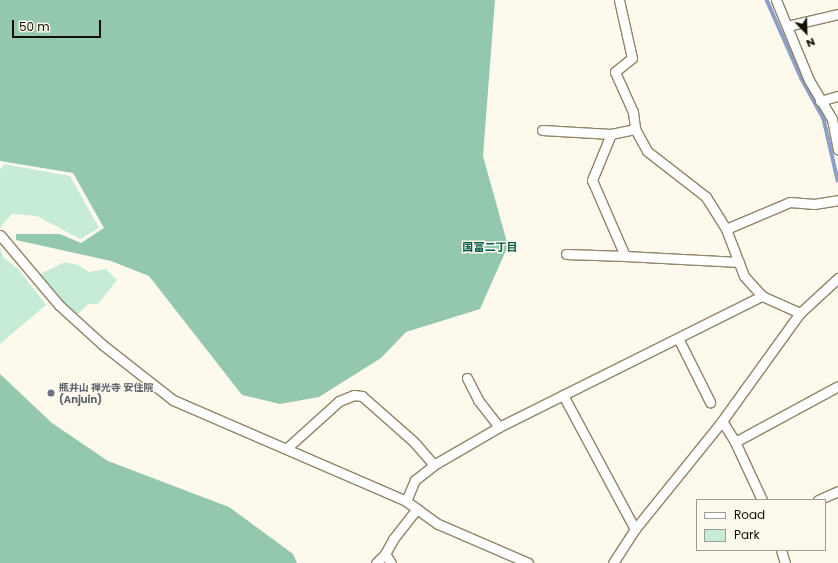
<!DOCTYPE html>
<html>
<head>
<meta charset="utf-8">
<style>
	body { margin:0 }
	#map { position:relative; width:838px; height:563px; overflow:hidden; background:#fdf9ec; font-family:Poppins,"Noto Sans JP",sans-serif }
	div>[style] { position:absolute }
	.green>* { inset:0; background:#c6ecd8 }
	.forest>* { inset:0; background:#94c8ae }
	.stream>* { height:3.5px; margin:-1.75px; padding:0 1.75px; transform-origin:1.75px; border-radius:1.75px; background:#8b9fc9 }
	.roads { filter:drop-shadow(1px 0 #908569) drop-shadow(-1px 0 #908569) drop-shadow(0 1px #908569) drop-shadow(0 -1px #908569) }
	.street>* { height:9px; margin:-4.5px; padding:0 4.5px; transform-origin:4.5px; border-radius:4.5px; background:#fff }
	.dots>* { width:11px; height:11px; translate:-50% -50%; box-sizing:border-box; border:2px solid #fdf9ec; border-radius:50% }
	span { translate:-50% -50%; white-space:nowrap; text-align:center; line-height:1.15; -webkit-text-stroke:3px #fdf9ec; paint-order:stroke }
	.worship-label { font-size:10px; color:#5b616d; font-weight:700 }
	.left { translate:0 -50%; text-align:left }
	.neighbourhood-label { font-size:11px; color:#055b49; font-weight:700 }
	.legend { position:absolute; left:696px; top:499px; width:130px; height:52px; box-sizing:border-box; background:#fdf9ec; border:1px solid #a09c90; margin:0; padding:5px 7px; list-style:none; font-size:12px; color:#141006 }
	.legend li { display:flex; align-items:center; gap:8px; height:20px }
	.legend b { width:20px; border:1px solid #a09c90 }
	.north { position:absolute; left:786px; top:12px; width:40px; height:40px; -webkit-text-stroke:3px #fdf9ec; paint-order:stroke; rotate:157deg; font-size:11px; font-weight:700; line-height:16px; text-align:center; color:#141006 }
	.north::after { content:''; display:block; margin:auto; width:14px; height:18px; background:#141006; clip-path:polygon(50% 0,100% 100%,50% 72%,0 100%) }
	.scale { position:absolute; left:12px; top:20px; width:89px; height:18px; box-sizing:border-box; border:2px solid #141006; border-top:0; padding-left:5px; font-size:12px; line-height:14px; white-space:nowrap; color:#141006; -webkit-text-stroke:3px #fdf9ec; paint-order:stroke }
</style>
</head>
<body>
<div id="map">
	<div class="green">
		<i style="clip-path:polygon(4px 164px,70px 176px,99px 228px,80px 239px,37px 216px,12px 214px,0 228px,0 170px)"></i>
		<i style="clip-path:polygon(0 247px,3px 257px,19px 270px,46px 305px,0 344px)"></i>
		<i style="clip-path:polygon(65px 262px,78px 265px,89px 272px,106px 269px,117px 280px,98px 304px,88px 304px,76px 316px,38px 275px)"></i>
	</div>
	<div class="forest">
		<i style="clip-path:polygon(0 0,495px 0,483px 156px,508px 246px,480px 309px,406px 332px,381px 358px,319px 397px,280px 404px,242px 395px,149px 276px,111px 261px,16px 240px,16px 234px,60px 234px,81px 243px,104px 228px,73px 173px,0 161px)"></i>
		<i style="clip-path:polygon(0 374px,52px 423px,108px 461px,229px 507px,293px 554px,297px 563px,0 563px)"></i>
	</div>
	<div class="stream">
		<i style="left:767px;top:0;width:86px;rotate:66.1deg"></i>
		<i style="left:802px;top:79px;width:46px;rotate:61.2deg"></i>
		<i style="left:824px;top:119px;width:63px;rotate:77.1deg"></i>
	</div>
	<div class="roads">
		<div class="street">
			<i style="left:619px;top:0;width:59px;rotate:77.4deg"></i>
			<i style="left:632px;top:58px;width:22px;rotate:141deg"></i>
			<i style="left:615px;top:72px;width:44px;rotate:65.8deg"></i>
			<i style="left:633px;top:112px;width:17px;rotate:83deg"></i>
			<i style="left:635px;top:129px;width:25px;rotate:61deg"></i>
			<i style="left:647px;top:151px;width:75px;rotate:37.9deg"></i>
			<i style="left:706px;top:197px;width:38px;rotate:58deg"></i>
			<i style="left:726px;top:229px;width:50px;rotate:69deg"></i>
			<i style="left:744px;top:276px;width:27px;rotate:48deg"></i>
			<i style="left:762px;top:296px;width:42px;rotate:24.1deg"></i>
			<i style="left:776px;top:0;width:87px;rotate:67.6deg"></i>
			<i style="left:809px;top:80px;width:45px;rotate:59.5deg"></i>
			<i style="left:832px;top:119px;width:31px;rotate:79deg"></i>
			<i style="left:787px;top:26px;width:52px;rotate:-13.2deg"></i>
			<i style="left:820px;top:101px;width:19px;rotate:-16deg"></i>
			<i style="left:542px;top:130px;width:69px;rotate:3.3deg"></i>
			<i style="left:611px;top:134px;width:25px;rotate:-12deg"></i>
			<i style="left:611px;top:134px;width:50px;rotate:112.4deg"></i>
			<i style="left:592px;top:180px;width:83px;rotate:66.5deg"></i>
			<i style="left:625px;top:256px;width:114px;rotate:3deg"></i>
			<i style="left:726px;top:229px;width:69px;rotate:-22.9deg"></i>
			<i style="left:790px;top:202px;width:24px;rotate:5deg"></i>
			<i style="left:814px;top:204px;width:24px;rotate:-9deg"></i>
			<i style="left:0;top:235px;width:92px;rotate:49.9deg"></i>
			<i style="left:59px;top:305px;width:59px;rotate:42.3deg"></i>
			<i style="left:103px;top:345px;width:89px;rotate:38.2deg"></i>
			<i style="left:173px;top:400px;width:254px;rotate:23.4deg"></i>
			<i style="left:406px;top:501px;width:39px;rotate:36deg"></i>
			<i style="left:438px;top:524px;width:98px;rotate:23.4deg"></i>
			<i style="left:566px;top:254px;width:59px;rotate:1.9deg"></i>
			<i style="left:678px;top:338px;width:72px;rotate:63.4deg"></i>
			<i style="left:467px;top:378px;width:25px;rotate:63deg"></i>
			<i style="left:478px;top:400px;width:34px;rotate:52deg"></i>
			<i style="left:563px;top:395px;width:152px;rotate:61.8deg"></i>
			<i style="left:722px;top:421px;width:25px;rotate:58deg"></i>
			<i style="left:735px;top:442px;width:64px;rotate:65deg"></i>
			<i style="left:735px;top:442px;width:117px;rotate:-28.5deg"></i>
			<i style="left:287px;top:448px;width:70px;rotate:-42.1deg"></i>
			<i style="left:339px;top:401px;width:16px;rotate:-22deg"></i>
			<i style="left:354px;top:395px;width:8px;rotate:7deg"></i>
			<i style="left:362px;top:396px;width:69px;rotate:41.5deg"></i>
			<i style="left:414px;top:442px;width:30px;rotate:49deg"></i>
			<i style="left:818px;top:500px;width:22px;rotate:-24deg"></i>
			<i style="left:406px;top:501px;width:23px;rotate:-67deg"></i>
			<i style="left:415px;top:480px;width:28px;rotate:-38deg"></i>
			<i style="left:437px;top:463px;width:72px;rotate:-30.1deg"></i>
			<i style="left:499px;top:427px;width:294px;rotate:-26.5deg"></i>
			<i style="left:781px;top:550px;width:14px;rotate:73deg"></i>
			<i style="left:376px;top:563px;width:13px;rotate:-45deg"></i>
			<i style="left:391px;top:563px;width:11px;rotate:-124deg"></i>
			<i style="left:385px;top:554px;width:18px;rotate:-61deg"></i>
			<i style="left:394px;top:538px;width:37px;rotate:-52deg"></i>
			<i style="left:613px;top:563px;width:40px;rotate:-57.1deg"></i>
			<i style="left:635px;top:529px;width:139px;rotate:-51.1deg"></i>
			<i style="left:722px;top:421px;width:133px;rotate:-54.2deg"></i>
			<i style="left:800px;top:313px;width:52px;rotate:-42.6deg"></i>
		</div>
	</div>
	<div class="dots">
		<i style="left:51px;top:393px;background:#6b7280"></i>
	</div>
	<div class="worship-label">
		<span class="left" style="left:59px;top:393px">瓶井山 禅光寺 安住院<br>(Anjuin)</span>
	</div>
	<div class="neighbourhood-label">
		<span style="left:490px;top:247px">国富二丁目</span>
	</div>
	<ul class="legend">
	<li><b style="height:5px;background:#fff"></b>Road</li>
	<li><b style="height:11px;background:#c6ecd8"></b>Park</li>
	</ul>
	<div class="north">N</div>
	<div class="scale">50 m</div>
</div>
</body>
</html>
